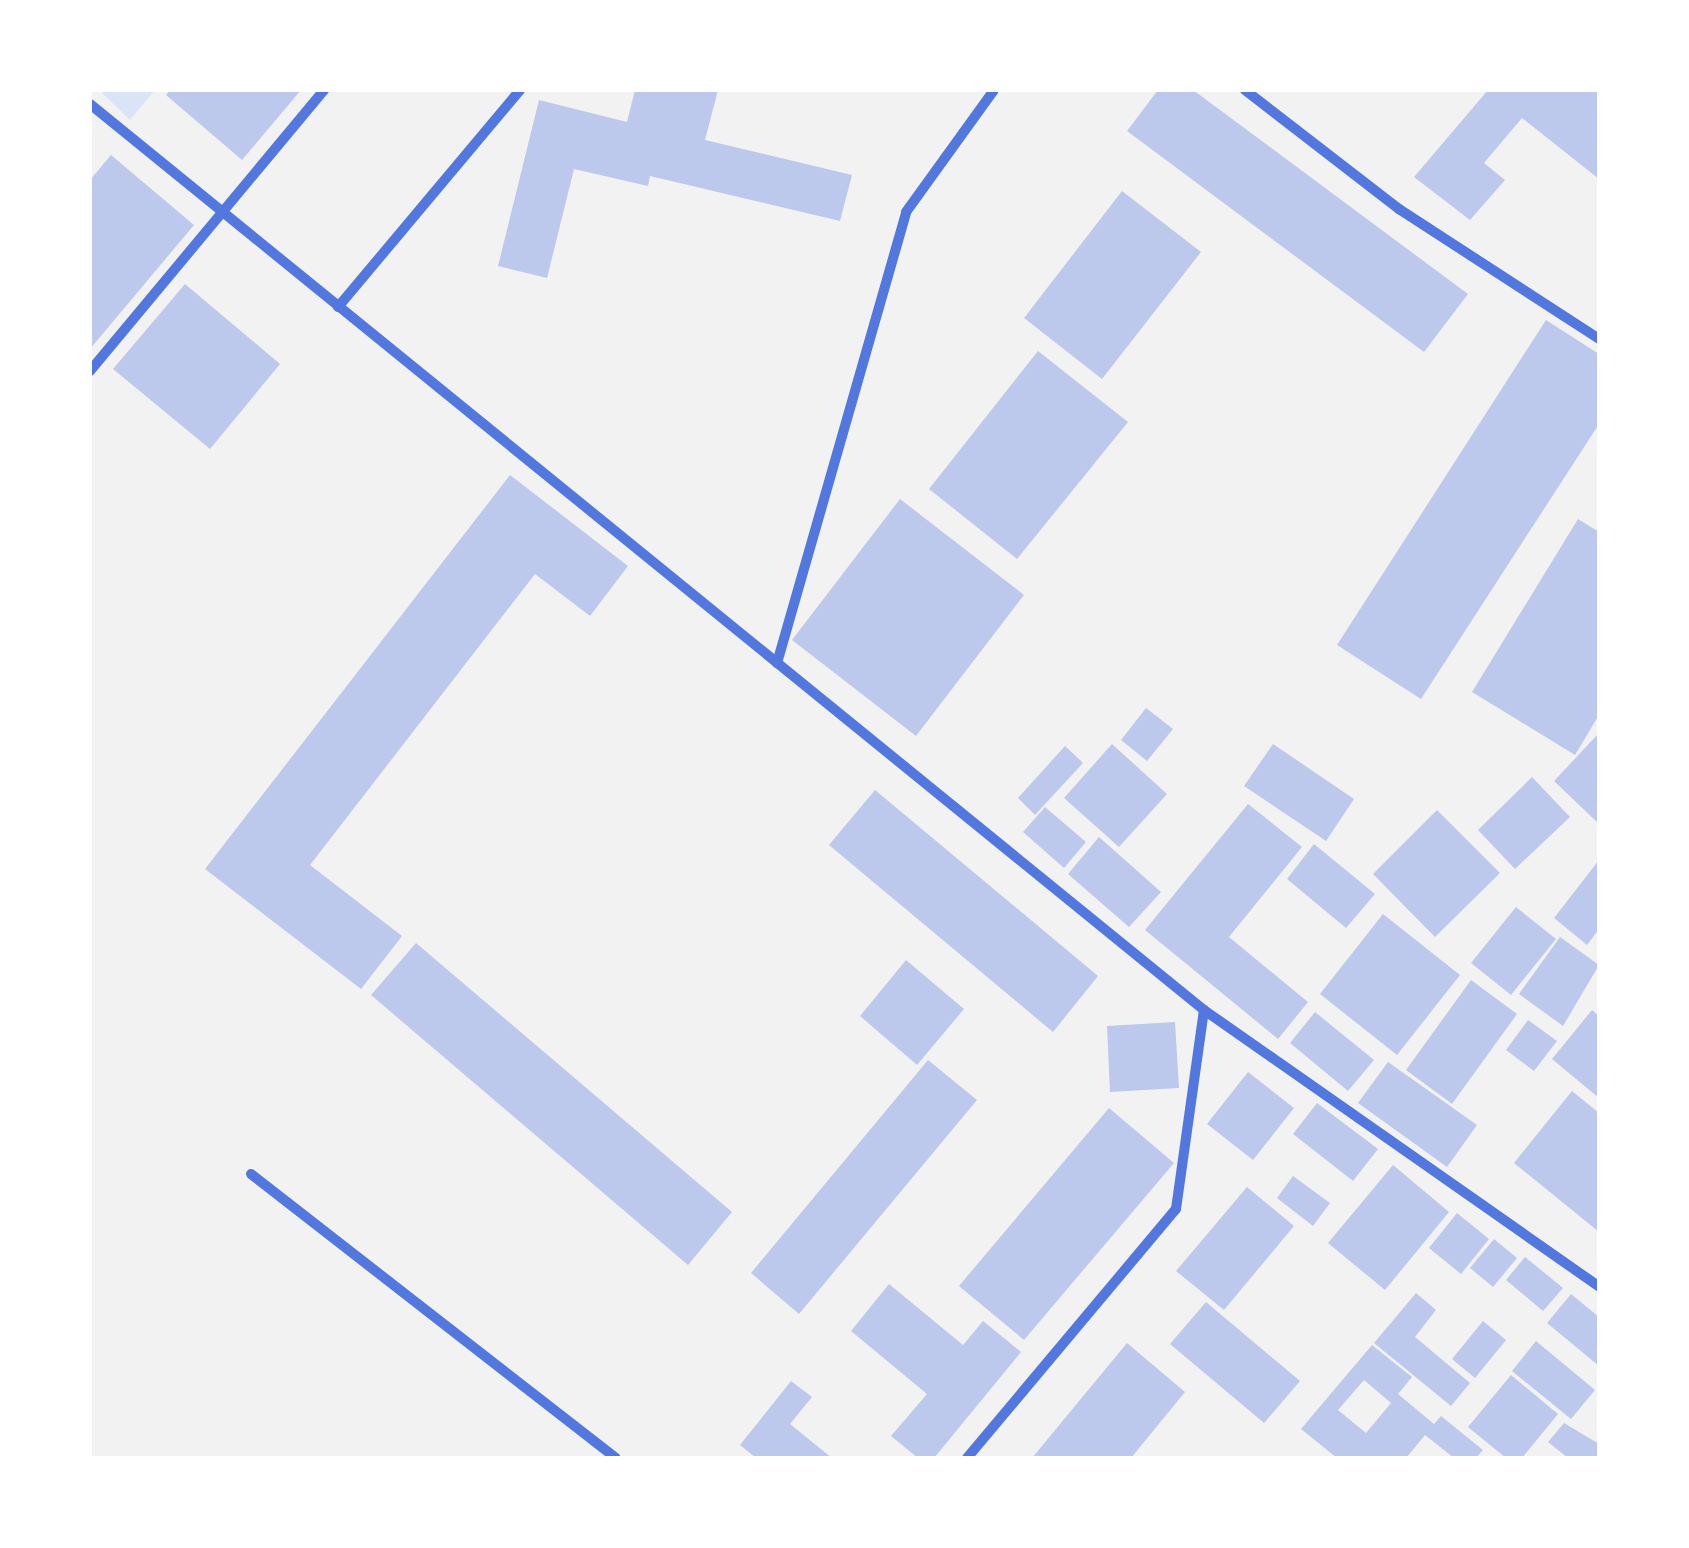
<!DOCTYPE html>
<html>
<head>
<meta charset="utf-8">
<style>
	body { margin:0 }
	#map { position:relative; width:1689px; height:1548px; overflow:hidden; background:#f2f2f2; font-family:"Sofia Sans Condensed",sans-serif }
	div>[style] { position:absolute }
	.green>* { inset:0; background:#dbe4f7 }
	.building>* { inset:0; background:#bdc9ec }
	.minor>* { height:10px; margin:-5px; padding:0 5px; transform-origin:5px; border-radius:5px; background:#5277de }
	span { translate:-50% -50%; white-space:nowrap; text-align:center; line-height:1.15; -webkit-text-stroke:10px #fff; paint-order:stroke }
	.frame { position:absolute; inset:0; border:92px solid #fff; pointer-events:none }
</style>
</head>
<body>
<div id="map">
	<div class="green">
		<i style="clip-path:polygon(99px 90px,155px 90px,130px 120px)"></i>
	</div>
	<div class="building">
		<i style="clip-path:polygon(170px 90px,301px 90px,242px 160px,166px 95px)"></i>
		<i style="clip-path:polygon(635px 90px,718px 90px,705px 140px,852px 175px,840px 221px,650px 176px,648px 186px,574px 169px,547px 278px,498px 266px,539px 100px,627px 122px)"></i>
		<i style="clip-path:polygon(1158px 90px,1193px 90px,1468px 294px,1424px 352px,1127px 131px)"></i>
		<i style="clip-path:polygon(1488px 90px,1599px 90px,1599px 179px,1522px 118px,1484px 163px,1505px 180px,1470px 220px,1414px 177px)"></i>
		<i style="clip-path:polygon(111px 155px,194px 225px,90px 349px,90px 180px)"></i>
		<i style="clip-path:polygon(1122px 191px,1201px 252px,1102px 379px,1024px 318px)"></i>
		<i style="clip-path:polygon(185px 284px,280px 364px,210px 449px,113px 369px)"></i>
		<i style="clip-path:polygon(1546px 320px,1599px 354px,1599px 424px,1421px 699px,1337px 645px)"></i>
		<i style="clip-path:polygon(1038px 351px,1128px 422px,1017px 559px,929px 489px)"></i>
		<i style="clip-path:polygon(510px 475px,628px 566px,590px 616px,535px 574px,310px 865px,402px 936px,361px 989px,205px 869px)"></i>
		<i style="clip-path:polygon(900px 499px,1024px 595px,916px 736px,792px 640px)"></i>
		<i style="clip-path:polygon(1578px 519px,1599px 532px,1599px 715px,1575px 755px,1472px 692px)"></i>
		<i style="clip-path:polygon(1146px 708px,1173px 729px,1147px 761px,1121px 740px)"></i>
		<i style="clip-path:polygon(1599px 733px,1599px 824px,1554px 781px)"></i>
		<i style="clip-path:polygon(1112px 744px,1167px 794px,1119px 847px,1064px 798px)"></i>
		<i style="clip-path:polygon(1273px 744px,1354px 799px,1326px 841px,1244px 786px)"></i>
		<i style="clip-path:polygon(1065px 746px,1083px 763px,1035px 815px,1018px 798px)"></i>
		<i style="clip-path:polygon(1532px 777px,1570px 817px,1515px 869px,1478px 830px)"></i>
		<i style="clip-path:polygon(875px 790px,1098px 976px,1053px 1032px,829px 845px)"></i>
		<i style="clip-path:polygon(1248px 804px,1302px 847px,1229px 937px,1308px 1002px,1278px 1039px,1145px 930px)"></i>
		<i style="clip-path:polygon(1045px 807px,1086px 842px,1064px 868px,1023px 832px)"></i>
		<i style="clip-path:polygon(1437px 810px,1500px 873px,1435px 937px,1373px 874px)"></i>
		<i style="clip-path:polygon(1099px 837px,1161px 892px,1129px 927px,1068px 874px)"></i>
		<i style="clip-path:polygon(1314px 844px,1375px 894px,1346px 928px,1287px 879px)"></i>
		<i style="clip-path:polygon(1599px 860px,1599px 929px,1587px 945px,1554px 918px)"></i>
		<i style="clip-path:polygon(1516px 907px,1556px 939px,1511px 995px,1471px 963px)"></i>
		<i style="clip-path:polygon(1383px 914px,1460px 975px,1397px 1055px,1320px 994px)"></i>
		<i style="clip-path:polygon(1560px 937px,1599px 965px,1563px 1026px,1519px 994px)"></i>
		<i style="clip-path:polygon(416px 943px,732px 1212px,688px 1265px,371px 995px)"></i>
		<i style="clip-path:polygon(906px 960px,964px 1009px,917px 1065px,860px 1016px)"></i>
		<i style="clip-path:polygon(1471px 980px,1517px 1014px,1452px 1104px,1406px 1070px)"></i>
		<i style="clip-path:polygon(1592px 1010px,1599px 1016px,1599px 1098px,1552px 1059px)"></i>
		<i style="clip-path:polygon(1315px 1012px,1374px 1060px,1348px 1091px,1290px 1043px)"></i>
		<i style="clip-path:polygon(1528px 1020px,1557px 1041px,1534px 1071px,1506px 1050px)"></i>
		<i style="clip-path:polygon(1175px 1022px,1179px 1088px,1110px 1092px,1107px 1026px)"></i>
		<i style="clip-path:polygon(928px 1060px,977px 1100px,799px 1314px,751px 1273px)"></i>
		<i style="clip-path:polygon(1388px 1062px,1477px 1125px,1447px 1167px,1358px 1103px)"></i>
		<i style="clip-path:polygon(1248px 1072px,1294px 1108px,1253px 1160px,1207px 1124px)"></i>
		<i style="clip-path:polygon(1572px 1091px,1599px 1113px,1599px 1232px,1514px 1163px)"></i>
		<i style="clip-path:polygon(1317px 1103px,1378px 1149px,1353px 1181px,1293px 1134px)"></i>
		<i style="clip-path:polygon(1109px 1108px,1174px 1163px,1024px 1340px,959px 1286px)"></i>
		<i style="clip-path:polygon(1393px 1165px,1449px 1212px,1385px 1290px,1328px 1243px)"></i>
		<i style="clip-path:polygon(1293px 1176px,1330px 1203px,1313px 1226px,1277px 1198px)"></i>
		<i style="clip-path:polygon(1247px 1187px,1294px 1226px,1224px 1310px,1176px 1271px)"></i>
		<i style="clip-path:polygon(1457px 1213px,1489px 1239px,1461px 1274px,1429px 1248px)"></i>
		<i style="clip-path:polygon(1494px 1239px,1517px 1258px,1493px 1287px,1470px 1268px)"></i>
		<i style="clip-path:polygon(1525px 1257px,1563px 1288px,1543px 1311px,1506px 1280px)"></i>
		<i style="clip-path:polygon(889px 1284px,963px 1345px,983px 1321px,1021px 1352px,934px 1458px,918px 1458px,891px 1436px,927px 1394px,851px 1331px)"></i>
		<i style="clip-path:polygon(1416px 1293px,1436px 1310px,1415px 1337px,1470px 1383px,1451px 1406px,1374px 1343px)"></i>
		<i style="clip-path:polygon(1571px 1294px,1599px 1317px,1599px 1366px,1547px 1323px)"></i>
		<i style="clip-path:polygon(1206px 1302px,1300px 1381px,1264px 1423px,1170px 1344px)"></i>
		<i style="clip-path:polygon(1483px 1321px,1506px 1340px,1475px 1378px,1452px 1359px)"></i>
		<i style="clip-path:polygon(1536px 1341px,1595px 1390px,1571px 1419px,1512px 1371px)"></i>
		<i style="clip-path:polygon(1127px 1343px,1185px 1392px,1131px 1458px,1032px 1458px)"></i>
		<i style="clip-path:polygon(evenodd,1372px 1345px,1412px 1377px,1398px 1394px,1434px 1424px,1441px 1416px,1483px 1450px,1476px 1458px,1454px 1458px,1425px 1435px,1406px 1458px,1337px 1458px,1301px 1429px,1372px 1345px,1364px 1380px,1391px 1403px,1366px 1433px,1338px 1410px,1364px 1380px)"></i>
		<i style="clip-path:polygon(1511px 1375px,1558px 1414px,1522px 1458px,1506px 1458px,1468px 1427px)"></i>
		<i style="clip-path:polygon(791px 1381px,812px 1397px,790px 1424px,832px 1458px,756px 1458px,740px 1445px)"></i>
		<i style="clip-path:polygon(1564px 1423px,1599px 1444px,1599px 1457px,1568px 1458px,1548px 1442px)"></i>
	</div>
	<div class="minor">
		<i style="left:1245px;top:90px;width:195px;rotate:37.7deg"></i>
		<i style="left:1399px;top:209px;width:239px;rotate:33deg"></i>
		<i style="left:90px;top:104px;width:1436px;rotate:39.12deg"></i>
		<i style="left:1204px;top:1010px;width:482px;rotate:35deg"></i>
		<i style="left:338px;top:307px;width:283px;rotate:-50deg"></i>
		<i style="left:90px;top:371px;width:366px;rotate:-50.2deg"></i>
		<i style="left:777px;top:663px;width:469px;rotate:-74deg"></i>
		<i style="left:906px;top:212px;width:150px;rotate:-54.2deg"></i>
		<i style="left:251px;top:1174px;width:462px;rotate:37.9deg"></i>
		<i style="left:967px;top:1458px;width:325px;rotate:-50deg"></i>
		<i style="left:1176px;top:1209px;width:201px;rotate:-82deg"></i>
	</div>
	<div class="frame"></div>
</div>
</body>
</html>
